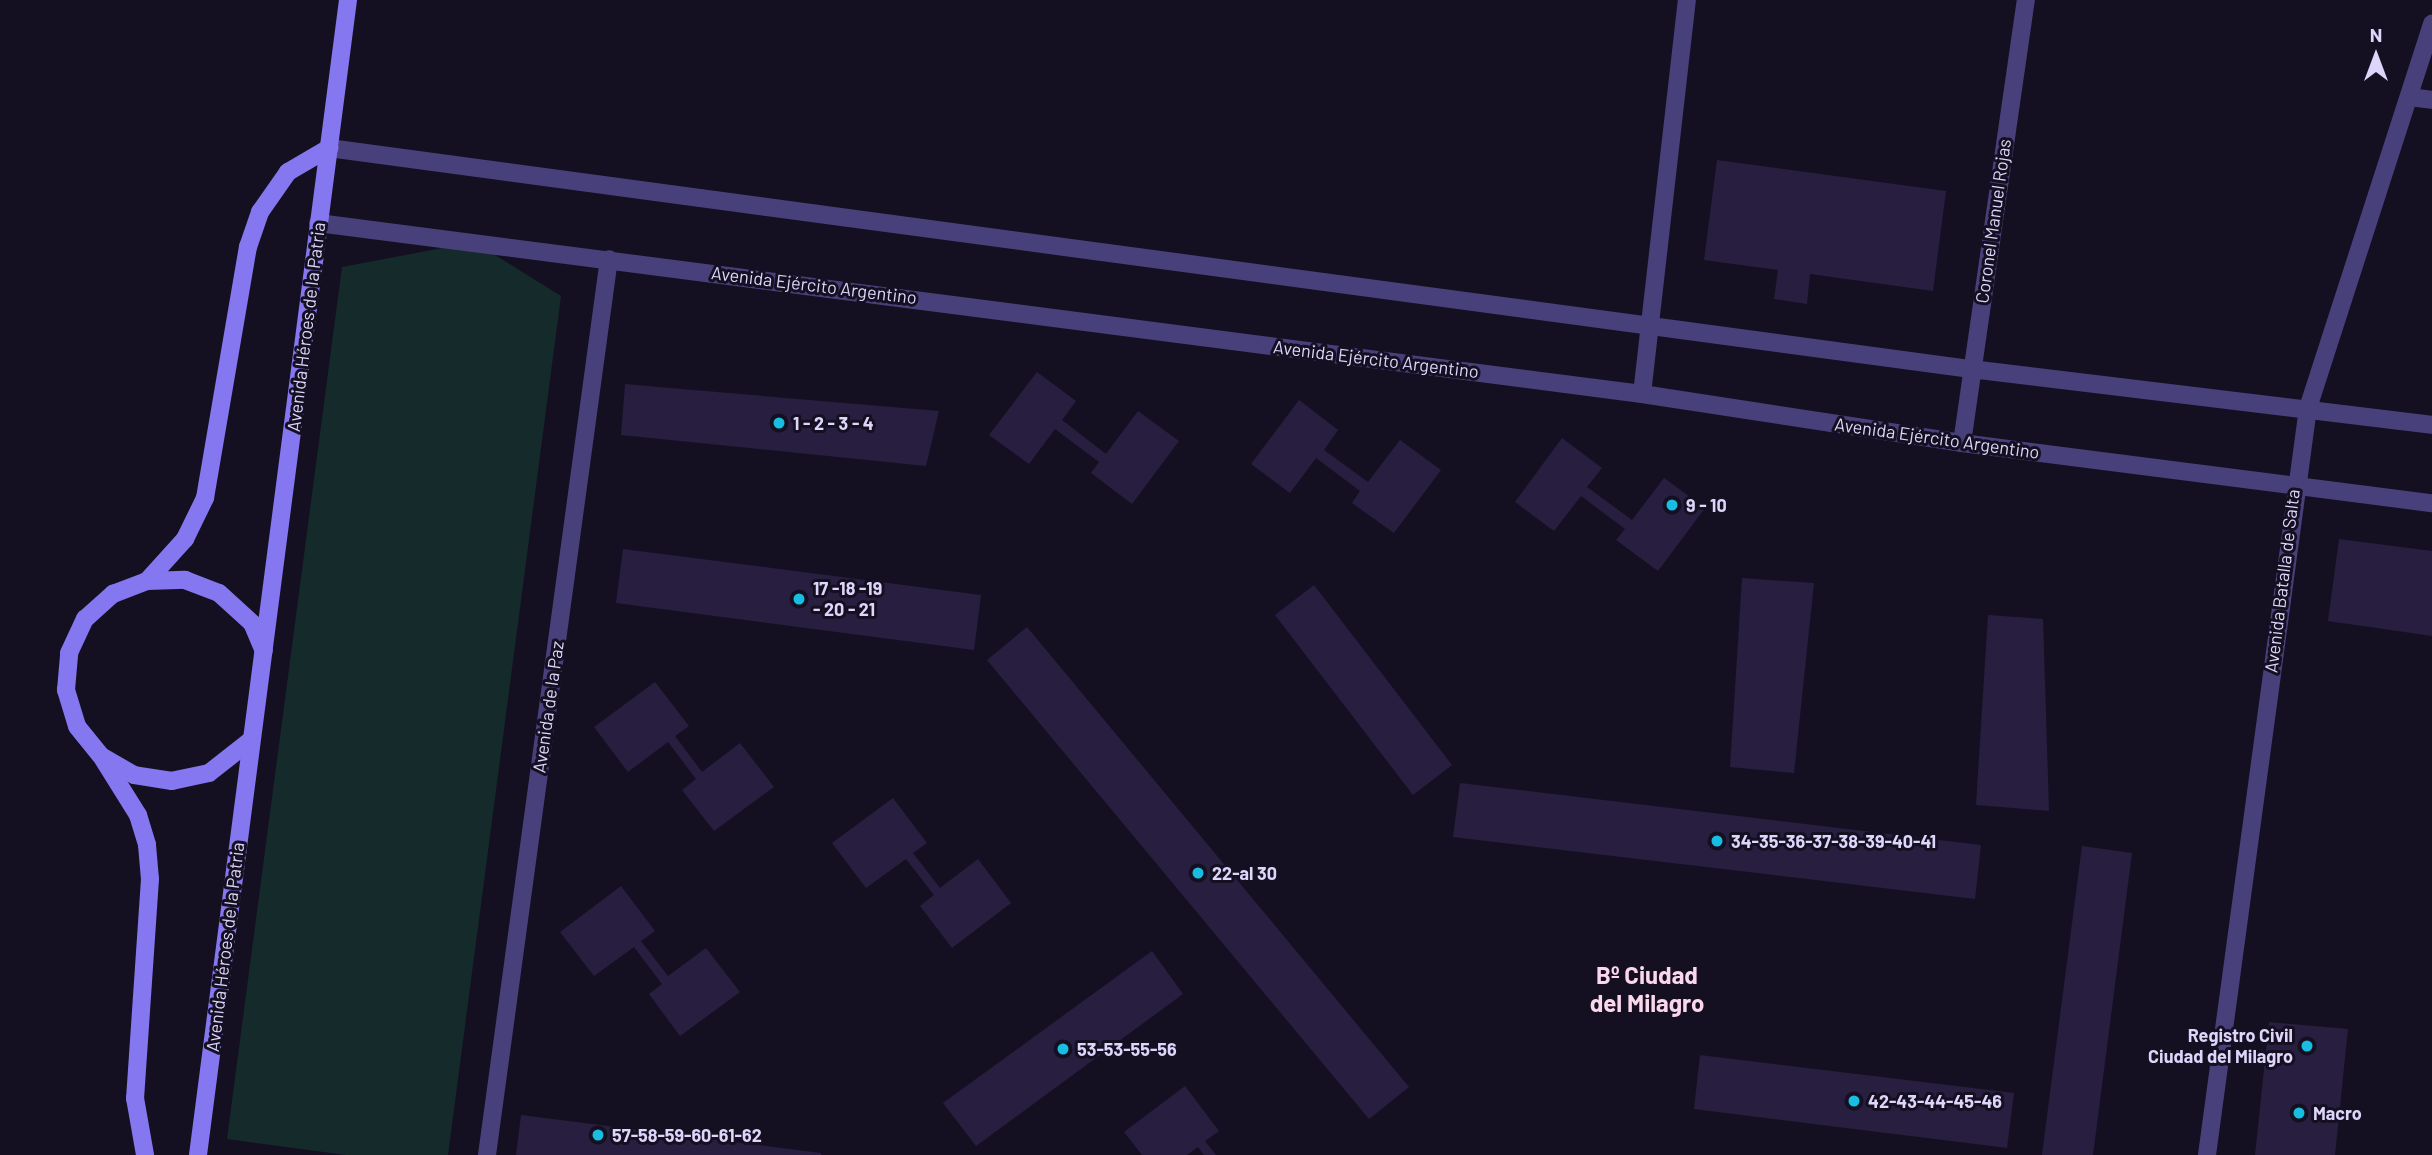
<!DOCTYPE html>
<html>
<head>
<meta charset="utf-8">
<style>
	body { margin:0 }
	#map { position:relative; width:2432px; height:1155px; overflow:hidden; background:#151021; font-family:Barlow,sans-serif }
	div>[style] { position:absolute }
	.green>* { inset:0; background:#142a2b }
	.building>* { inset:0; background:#281e40 }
	.minor>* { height:18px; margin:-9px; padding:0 9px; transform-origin:9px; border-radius:9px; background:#48407b }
	.tertiary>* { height:18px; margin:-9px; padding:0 9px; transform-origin:9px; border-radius:9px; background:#48407b }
	.secondary>* { height:18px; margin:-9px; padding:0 9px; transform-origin:9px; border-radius:9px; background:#8477f0 }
	.dots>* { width:19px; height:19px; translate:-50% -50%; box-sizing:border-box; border:4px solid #151021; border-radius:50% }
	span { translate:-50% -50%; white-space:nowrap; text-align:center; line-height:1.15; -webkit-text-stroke:6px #151021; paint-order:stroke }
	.street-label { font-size:18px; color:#ddd5fa }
	.poi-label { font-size:18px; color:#ddd5fa; font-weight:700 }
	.left { translate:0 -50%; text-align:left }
	.right { translate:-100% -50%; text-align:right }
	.district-label { font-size:24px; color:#fbd7eb; font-weight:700 }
	.north { position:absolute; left:2341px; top:21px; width:70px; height:70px; -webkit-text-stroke:5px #151021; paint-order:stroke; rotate:0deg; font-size:19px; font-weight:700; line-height:28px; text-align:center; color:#ddd5fa }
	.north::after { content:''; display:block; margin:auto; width:24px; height:32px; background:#ddd5fa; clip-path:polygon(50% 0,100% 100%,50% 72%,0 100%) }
</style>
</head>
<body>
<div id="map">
	<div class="green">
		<i style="clip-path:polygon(474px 242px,561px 296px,448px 1155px,346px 1155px,227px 1139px,342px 267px)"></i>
	</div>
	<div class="building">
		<i style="clip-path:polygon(1717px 160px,1946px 191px,1933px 291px,1810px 274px,1807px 304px,1774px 299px,1778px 270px,1704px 260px)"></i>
		<i style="clip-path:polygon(1037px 372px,1076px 401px,1062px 420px,1106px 454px,1138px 411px,1179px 441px,1132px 504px,1091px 473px,1099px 462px,1055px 429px,1029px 464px,989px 435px)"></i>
		<i style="clip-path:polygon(625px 384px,693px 390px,939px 411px,926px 466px,621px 435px)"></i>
		<i style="clip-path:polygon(1299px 400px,1338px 430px,1324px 450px,1368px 482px,1400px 440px,1441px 470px,1394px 533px,1352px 503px,1360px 491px,1316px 458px,1290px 493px,1251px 464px)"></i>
		<i style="clip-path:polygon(1562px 438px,1602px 468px,1587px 487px,1632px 520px,1664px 478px,1705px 508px,1658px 571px,1616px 540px,1625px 529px,1581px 496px,1554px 531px,1515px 502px)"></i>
		<i style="clip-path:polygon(2339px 539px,2432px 551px,2432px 636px,2328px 621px)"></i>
		<i style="clip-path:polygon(623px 549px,981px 595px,974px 650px,616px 603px)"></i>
		<i style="clip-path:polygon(1742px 578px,1814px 583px,1794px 773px,1730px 767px)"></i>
		<i style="clip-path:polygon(1314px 585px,1452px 765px,1413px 795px,1275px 615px)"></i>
		<i style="clip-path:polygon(1988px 615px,2043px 619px,2049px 811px,1976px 805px)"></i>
		<i style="clip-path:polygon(1027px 627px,1409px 1087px,1369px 1119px,987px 660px)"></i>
		<i style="clip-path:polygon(655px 682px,689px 726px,675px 736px,702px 772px,740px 743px,774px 787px,714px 831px,682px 790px,696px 779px,668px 742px,628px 772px,594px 727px)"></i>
		<i style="clip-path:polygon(1460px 783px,1981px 845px,1975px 899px,1453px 837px)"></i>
		<i style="clip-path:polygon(893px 798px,927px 843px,913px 853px,940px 888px,978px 859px,1011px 903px,952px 948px,920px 906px,934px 895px,906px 859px,866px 888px,832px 843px)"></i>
		<i style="clip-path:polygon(2082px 846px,2132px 853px,2093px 1155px,2042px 1155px)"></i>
		<i style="clip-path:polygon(621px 886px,655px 931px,641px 941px,668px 976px,706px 948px,740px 992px,680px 1036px,649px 994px,662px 984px,634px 947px,594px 976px,560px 932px)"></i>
		<i style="clip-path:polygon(1152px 951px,1183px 994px,976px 1146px,943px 1103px)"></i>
		<i style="clip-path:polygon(2269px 1022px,2348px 1029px,2335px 1155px,2255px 1155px)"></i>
		<i style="clip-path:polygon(1700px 1055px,2014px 1093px,2007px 1148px,1694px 1109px)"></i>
		<i style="clip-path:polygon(1185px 1086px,1219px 1131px,1205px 1141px,1216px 1155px,1204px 1155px,1198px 1147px,1187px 1155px,1142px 1155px,1124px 1132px)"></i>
		<i style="clip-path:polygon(521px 1115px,821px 1153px,821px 1155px,516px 1155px)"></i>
	</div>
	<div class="minor">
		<i style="left:2409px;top:97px;width:23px;rotate:7deg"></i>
		<i style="left:1642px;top:394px;width:397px;rotate:-83.5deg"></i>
		<i style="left:1962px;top:443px;width:448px;rotate:-81.8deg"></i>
		<i style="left:487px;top:1155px;width:904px;rotate:-82.25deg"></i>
		<i style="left:2207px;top:1155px;width:754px;rotate:-82.3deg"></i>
		<i style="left:2308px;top:408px;width:404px;rotate:-72.1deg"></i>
	</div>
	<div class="tertiary">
		<i style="left:329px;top:148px;width:1657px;rotate:7.67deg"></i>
		<i style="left:1971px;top:369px;width:464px;rotate:6.9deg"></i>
		<i style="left:318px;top:223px;width:1335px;rotate:7.36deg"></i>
		<i style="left:1642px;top:394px;width:324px;rotate:8.7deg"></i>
		<i style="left:1962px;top:443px;width:474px;rotate:7.3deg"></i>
	</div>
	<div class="secondary">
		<i style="left:147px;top:581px;width:57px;rotate:-47.9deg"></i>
		<i style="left:185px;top:539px;width:46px;rotate:-64deg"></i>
		<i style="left:205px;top:498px;width:255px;rotate:-80.3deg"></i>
		<i style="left:248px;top:247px;width:37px;rotate:-71deg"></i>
		<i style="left:260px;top:212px;width:49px;rotate:-55deg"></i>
		<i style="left:288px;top:172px;width:48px;rotate:-30.3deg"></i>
		<i style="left:251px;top:740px;width:53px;rotate:141.8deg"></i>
		<i style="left:209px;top:773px;width:38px;rotate:168deg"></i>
		<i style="left:172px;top:781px;width:38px;rotate:-171deg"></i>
		<i style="left:134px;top:775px;width:38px;rotate:-150deg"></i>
		<i style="left:101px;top:756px;width:38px;rotate:-129deg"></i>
		<i style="left:77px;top:726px;width:38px;rotate:-107deg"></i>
		<i style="left:66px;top:690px;width:37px;rotate:-85deg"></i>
		<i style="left:69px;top:653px;width:38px;rotate:-65deg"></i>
		<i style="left:85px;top:619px;width:38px;rotate:-42deg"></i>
		<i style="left:113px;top:594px;width:36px;rotate:-21deg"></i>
		<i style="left:147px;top:581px;width:38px;rotate:-2deg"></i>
		<i style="left:185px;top:580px;width:36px;rotate:21deg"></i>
		<i style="left:219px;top:593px;width:45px;rotate:42.3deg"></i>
		<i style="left:252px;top:623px;width:30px;rotate:67deg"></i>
		<i style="left:103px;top:759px;width:66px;rotate:58deg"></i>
		<i style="left:138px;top:815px;width:31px;rotate:73deg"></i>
		<i style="left:147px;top:845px;width:34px;rotate:85deg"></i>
		<i style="left:150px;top:879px;width:220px;rotate:93.9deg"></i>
		<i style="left:135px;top:1098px;width:58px;rotate:80deg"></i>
		<i style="left:198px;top:1155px;width:1165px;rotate:-82.6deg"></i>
	</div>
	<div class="dots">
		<i style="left:779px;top:423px;background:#19bde2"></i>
		<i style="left:1672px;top:505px;background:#19bde2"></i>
		<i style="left:799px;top:599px;background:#19bde2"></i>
		<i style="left:1717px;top:841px;background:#19bde2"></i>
		<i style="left:1198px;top:873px;background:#19bde2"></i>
		<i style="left:2307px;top:1046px;background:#19bde2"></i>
		<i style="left:1063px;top:1049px;background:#19bde2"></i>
		<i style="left:1854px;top:1101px;background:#19bde2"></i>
		<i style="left:2299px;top:1113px;background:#19bde2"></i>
		<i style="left:598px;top:1135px;background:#19bde2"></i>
	</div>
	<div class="street-label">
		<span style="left:1993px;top:221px;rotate:-82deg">Coronel Manuel Rojas</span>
		<span style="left:814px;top:285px;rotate:7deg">Avenida Ejército Argentino</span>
		<span style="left:306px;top:327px;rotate:-83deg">Avenida Héroes de la Patria</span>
		<span style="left:1376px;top:359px;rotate:7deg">Avenida Ejército Argentino</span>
		<span style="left:1937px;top:438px;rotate:8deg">Avenida Ejército Argentino</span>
		<span style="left:2282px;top:581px;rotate:-83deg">Avenida Batalla de Salta</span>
		<span style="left:548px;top:707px;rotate:-82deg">Avenida de la Paz</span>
		<span style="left:225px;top:947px;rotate:-83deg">Avenida Héroes de la Patria</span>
	</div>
	<div class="poi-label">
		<span class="left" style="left:793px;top:423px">1 - 2 - 3 - 4</span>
		<span class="left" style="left:1686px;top:505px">9 - 10</span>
		<span class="left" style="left:813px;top:599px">17 -18 -19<br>- 20 - 21</span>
		<span class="left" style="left:1731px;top:841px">34-35-36-37-38-39-40-41</span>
		<span class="left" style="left:1212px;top:873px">22-al 30</span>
		<span class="right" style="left:2293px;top:1046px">Registro Civil<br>Ciudad del Milagro</span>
		<span class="left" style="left:1077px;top:1049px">53-53-55-56</span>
		<span class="left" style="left:1868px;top:1101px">42-43-44-45-46</span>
		<span class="left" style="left:2313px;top:1113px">Macro</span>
		<span class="left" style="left:612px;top:1135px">57-58-59-60-61-62</span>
	</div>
	<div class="district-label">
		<span style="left:1647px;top:989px">Bº Ciudad<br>del Milagro</span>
	</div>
	<div class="north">N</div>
</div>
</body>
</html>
